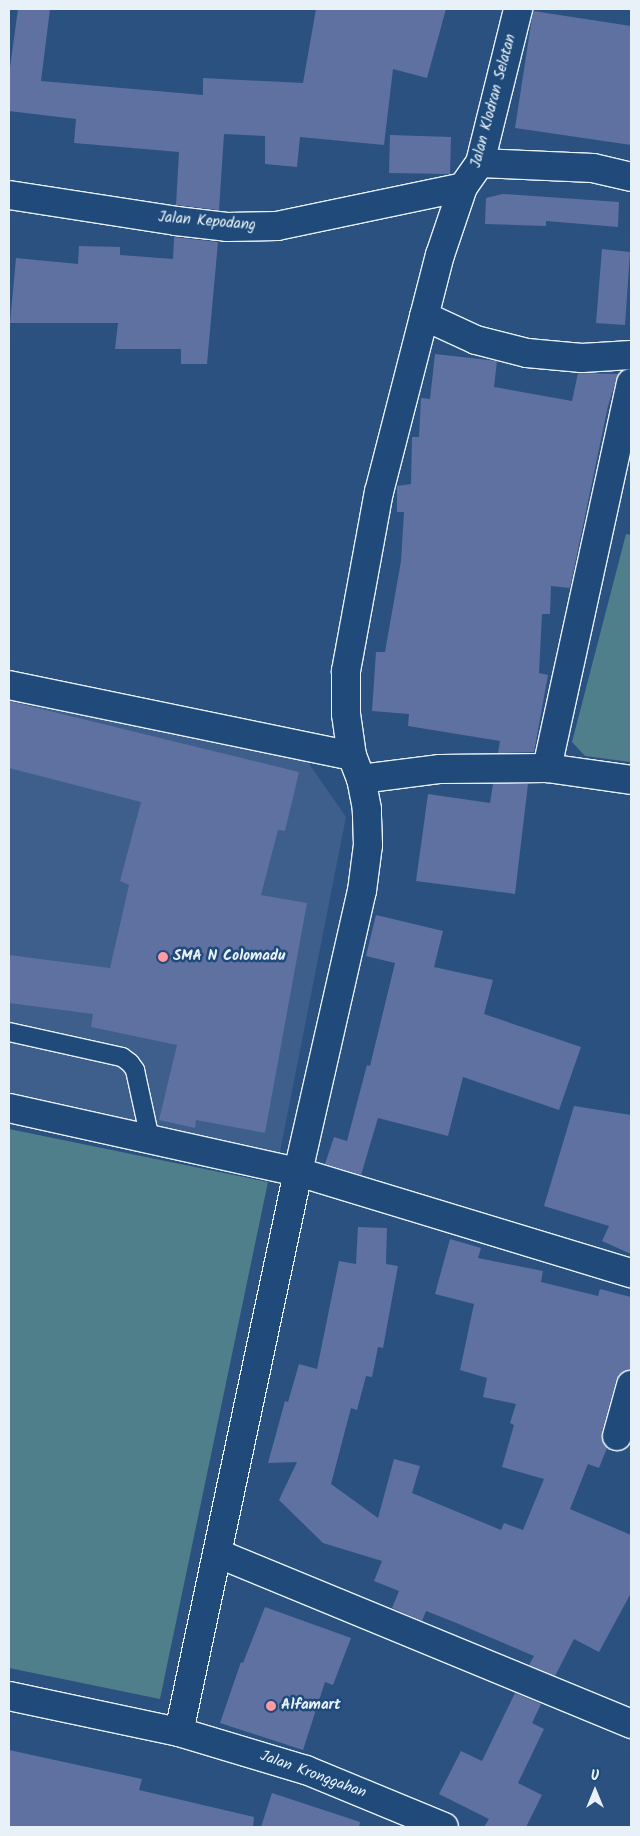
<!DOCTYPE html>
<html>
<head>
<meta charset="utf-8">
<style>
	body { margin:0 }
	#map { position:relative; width:640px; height:1836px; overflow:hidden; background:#2b5181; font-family:Kalam,sans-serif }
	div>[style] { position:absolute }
	.built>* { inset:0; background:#3e5e8c }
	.green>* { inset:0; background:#4e7f8a }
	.building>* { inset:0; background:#5f71a0 }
	.roads { filter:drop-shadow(1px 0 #e8f1f8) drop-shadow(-1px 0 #e8f1f8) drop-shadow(0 1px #e8f1f8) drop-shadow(0 -1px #e8f1f8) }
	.service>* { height:18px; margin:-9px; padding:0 9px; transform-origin:9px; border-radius:9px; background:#1f4a7a }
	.minor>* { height:28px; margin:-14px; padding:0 14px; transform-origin:14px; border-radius:14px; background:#1f4a7a }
	.secondary>* { height:28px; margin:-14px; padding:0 14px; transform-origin:14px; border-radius:14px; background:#1f4a7a }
	.dots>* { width:14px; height:14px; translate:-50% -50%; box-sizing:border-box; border:2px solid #1f4a7a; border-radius:50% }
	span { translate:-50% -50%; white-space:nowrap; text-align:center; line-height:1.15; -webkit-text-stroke:5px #1f4a7a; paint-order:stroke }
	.street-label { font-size:15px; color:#e8f1f8 }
	.poi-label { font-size:15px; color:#e8f1f8; font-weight:700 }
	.left { translate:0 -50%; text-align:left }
	.frame { position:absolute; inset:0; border:10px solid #e8f1f8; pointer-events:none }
	.north { position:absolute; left:570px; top:1766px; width:50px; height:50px; -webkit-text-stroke:4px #1f4a7a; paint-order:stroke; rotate:0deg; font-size:14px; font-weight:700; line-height:20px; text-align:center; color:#e8f1f8 }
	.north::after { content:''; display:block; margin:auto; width:18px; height:22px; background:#e8f1f8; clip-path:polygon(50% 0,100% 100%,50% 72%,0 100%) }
</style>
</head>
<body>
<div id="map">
	<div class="built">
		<i style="clip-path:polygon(9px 695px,303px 755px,346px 817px,279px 1157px,9px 1098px)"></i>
	</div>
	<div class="green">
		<i style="clip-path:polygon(626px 534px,631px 535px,631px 762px,585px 756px,572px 742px)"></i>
		<i style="clip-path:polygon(9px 1129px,268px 1182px,160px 1699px,9px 1668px)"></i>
	</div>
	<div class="building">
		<i style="clip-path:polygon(18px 9px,50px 9px,41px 81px,203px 95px,203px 78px,303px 83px,316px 9px,446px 9px,427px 78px,393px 69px,384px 145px,300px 137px,297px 167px,265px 164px,265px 136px,224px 134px,219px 210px,176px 205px,179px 152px,74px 143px,76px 119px,9px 111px,9px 75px)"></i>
		<i style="clip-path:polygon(533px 11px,631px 26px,631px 145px,515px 128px)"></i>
		<i style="clip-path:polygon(390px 135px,451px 137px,450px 174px,389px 173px)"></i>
		<i style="clip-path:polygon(503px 194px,619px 202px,618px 227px,546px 221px,546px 226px,485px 224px,486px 198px)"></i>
		<i style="clip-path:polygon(174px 237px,218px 242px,207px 364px,181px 364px,181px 349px,115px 349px,118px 323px,10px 323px,16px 258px,78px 264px,79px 246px,120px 247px,120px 255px,173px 259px)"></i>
		<i style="clip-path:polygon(602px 249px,630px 252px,625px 325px,596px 323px)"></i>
		<i style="clip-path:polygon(435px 354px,497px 361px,494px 387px,572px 401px,578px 373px,618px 374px,608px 406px,570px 588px,551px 586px,550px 614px,542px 614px,539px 673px,548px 675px,534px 752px,498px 753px,500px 741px,408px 726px,409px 714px,372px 711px,376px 652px,385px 652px,401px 561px,404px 512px,397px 512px,397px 486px,411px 484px,412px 437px,419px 437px,421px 398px,430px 399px)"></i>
		<i style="clip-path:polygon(9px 701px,299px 772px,285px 831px,278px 830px,261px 895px,307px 903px,265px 1133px,196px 1120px,195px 1128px,159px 1120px,177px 1045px,91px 1027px,93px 1014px,9px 1003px,9px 955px,110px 968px,129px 885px,120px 881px,141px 802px,9px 768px)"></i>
		<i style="clip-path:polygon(493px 784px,528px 784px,515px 894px,416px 881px,428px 794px,490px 803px)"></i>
		<i style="clip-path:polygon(376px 915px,443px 931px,434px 967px,493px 980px,484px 1014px,581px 1047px,559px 1110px,463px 1077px,448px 1136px,378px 1118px,361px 1175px,325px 1164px,334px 1137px,347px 1141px,367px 1065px,370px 1066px,395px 963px,366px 956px)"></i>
		<i style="clip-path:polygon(574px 1106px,631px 1115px,631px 1254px,602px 1241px,609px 1226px,544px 1206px)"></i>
		<i style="clip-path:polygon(358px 1227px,387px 1228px,386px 1264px,398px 1266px,383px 1348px,378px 1347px,372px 1377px,366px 1376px,357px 1410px,351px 1408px,331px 1484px,378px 1518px,394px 1459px,420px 1466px,412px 1493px,501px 1530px,504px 1523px,523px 1530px,544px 1479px,502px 1467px,514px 1425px,510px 1423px,516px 1404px,483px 1397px,487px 1378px,460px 1370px,474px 1304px,435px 1294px,450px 1239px,481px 1248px,478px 1258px,543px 1271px,541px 1282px,598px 1296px,600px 1289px,631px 1297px,631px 1370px,620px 1374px,616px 1381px,602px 1432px,607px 1448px,599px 1468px,588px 1464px,570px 1509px,631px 1535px,631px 1593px,599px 1652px,574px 1639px,555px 1676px,529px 1665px,534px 1656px,454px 1622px,426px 1611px,422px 1621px,392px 1608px,399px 1591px,374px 1581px,382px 1561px,323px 1543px,279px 1500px,297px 1462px,268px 1463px,285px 1401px,288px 1402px,299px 1364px,317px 1369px,339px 1261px,356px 1264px)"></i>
		<i style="clip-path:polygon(265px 1607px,351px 1638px,333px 1685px,325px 1682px,303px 1750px,220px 1723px,241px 1662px,243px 1663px)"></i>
		<i style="clip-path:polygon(515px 1693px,541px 1704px,532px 1723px,544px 1729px,518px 1783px,542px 1795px,526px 1827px,484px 1827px,489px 1819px,439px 1794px,461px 1751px,482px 1761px)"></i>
		<i style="clip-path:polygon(9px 1750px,142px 1779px,139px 1790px,254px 1817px,253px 1827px,9px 1827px)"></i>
		<i style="clip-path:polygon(272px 1793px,360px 1822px,359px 1827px,261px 1827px)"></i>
	</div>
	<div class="roads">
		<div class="service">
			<i style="left:9px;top:1032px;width:116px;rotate:12.5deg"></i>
			<i style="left:122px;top:1057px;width:10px;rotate:37deg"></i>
			<i style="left:130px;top:1063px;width:9px;rotate:54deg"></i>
			<i style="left:135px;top:1070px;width:71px;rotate:77.7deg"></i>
		</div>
		<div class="minor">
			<i style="left:480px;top:163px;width:113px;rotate:2.5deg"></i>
			<i style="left:593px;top:168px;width:39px;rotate:13deg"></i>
			<i style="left:9px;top:195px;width:169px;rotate:8.8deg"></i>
			<i style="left:176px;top:221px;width:51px;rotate:6.7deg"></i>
			<i style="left:227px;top:227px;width:50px;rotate:-1.1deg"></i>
			<i style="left:277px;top:226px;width:190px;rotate:-11.8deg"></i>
			<i style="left:424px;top:316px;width:57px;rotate:24.8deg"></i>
			<i style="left:476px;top:340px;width:53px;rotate:14.3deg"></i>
			<i style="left:527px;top:353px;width:55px;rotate:5.2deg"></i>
			<i style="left:582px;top:358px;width:49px;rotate:-3.5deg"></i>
			<i style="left:9px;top:685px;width:350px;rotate:11.7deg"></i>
			<i style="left:547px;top:768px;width:394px;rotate:-77.7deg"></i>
			<i style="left:361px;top:779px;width:80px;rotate:-7.2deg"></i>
			<i style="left:440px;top:769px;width:107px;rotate:-0.5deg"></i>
			<i style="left:547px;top:768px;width:85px;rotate:8.1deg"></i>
			<i style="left:9px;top:1108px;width:296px;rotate:12.5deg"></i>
			<i style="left:298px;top:1172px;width:348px;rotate:16.9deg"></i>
			<i style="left:617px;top:1436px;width:53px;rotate:-74.6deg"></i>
			<i style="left:219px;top:1554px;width:446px;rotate:22.4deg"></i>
			<i style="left:179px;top:1732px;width:133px;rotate:16.7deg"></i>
			<i style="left:306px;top:1770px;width:149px;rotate:22.4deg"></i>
		</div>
		<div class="secondary">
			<i style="left:9px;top:1696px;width:174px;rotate:12deg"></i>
			<i style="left:179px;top:1732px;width:573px;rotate:-78deg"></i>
			<i style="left:298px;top:1172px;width:288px;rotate:-77.2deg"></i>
			<i style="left:362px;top:891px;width:46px;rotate:-82.6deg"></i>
			<i style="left:368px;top:845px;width:36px;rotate:-92deg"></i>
			<i style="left:367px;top:809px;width:31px;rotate:-101deg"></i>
			<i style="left:361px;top:779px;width:25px;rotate:-111deg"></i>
			<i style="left:352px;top:756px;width:42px;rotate:-98.1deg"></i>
			<i style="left:346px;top:714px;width:43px;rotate:-90deg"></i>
			<i style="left:346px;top:671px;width:182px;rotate:-79.6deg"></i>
			<i style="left:379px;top:492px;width:245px;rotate:-75.6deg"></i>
			<i style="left:440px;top:255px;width:72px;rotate:-71.3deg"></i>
			<i style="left:463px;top:187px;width:29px;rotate:-55deg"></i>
			<i style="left:480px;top:163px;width:159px;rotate:-76.1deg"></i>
		</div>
	</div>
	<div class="dots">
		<i style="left:163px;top:957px;background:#ff9aa2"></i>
		<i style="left:271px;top:1706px;background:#ff9aa2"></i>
	</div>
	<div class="street-label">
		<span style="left:494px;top:101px;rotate:-75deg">Jalan Klodran Selatan</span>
		<span style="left:207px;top:222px;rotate:5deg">Jalan Kepodang</span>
		<span style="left:313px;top:1775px;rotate:20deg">Jalan Kronggahan</span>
	</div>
	<div class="poi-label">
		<span class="left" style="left:173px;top:957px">SMA N Colomadu</span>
		<span class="left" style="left:281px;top:1706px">Alfamart</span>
	</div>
	<div class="frame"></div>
	<div class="north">U</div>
</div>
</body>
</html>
